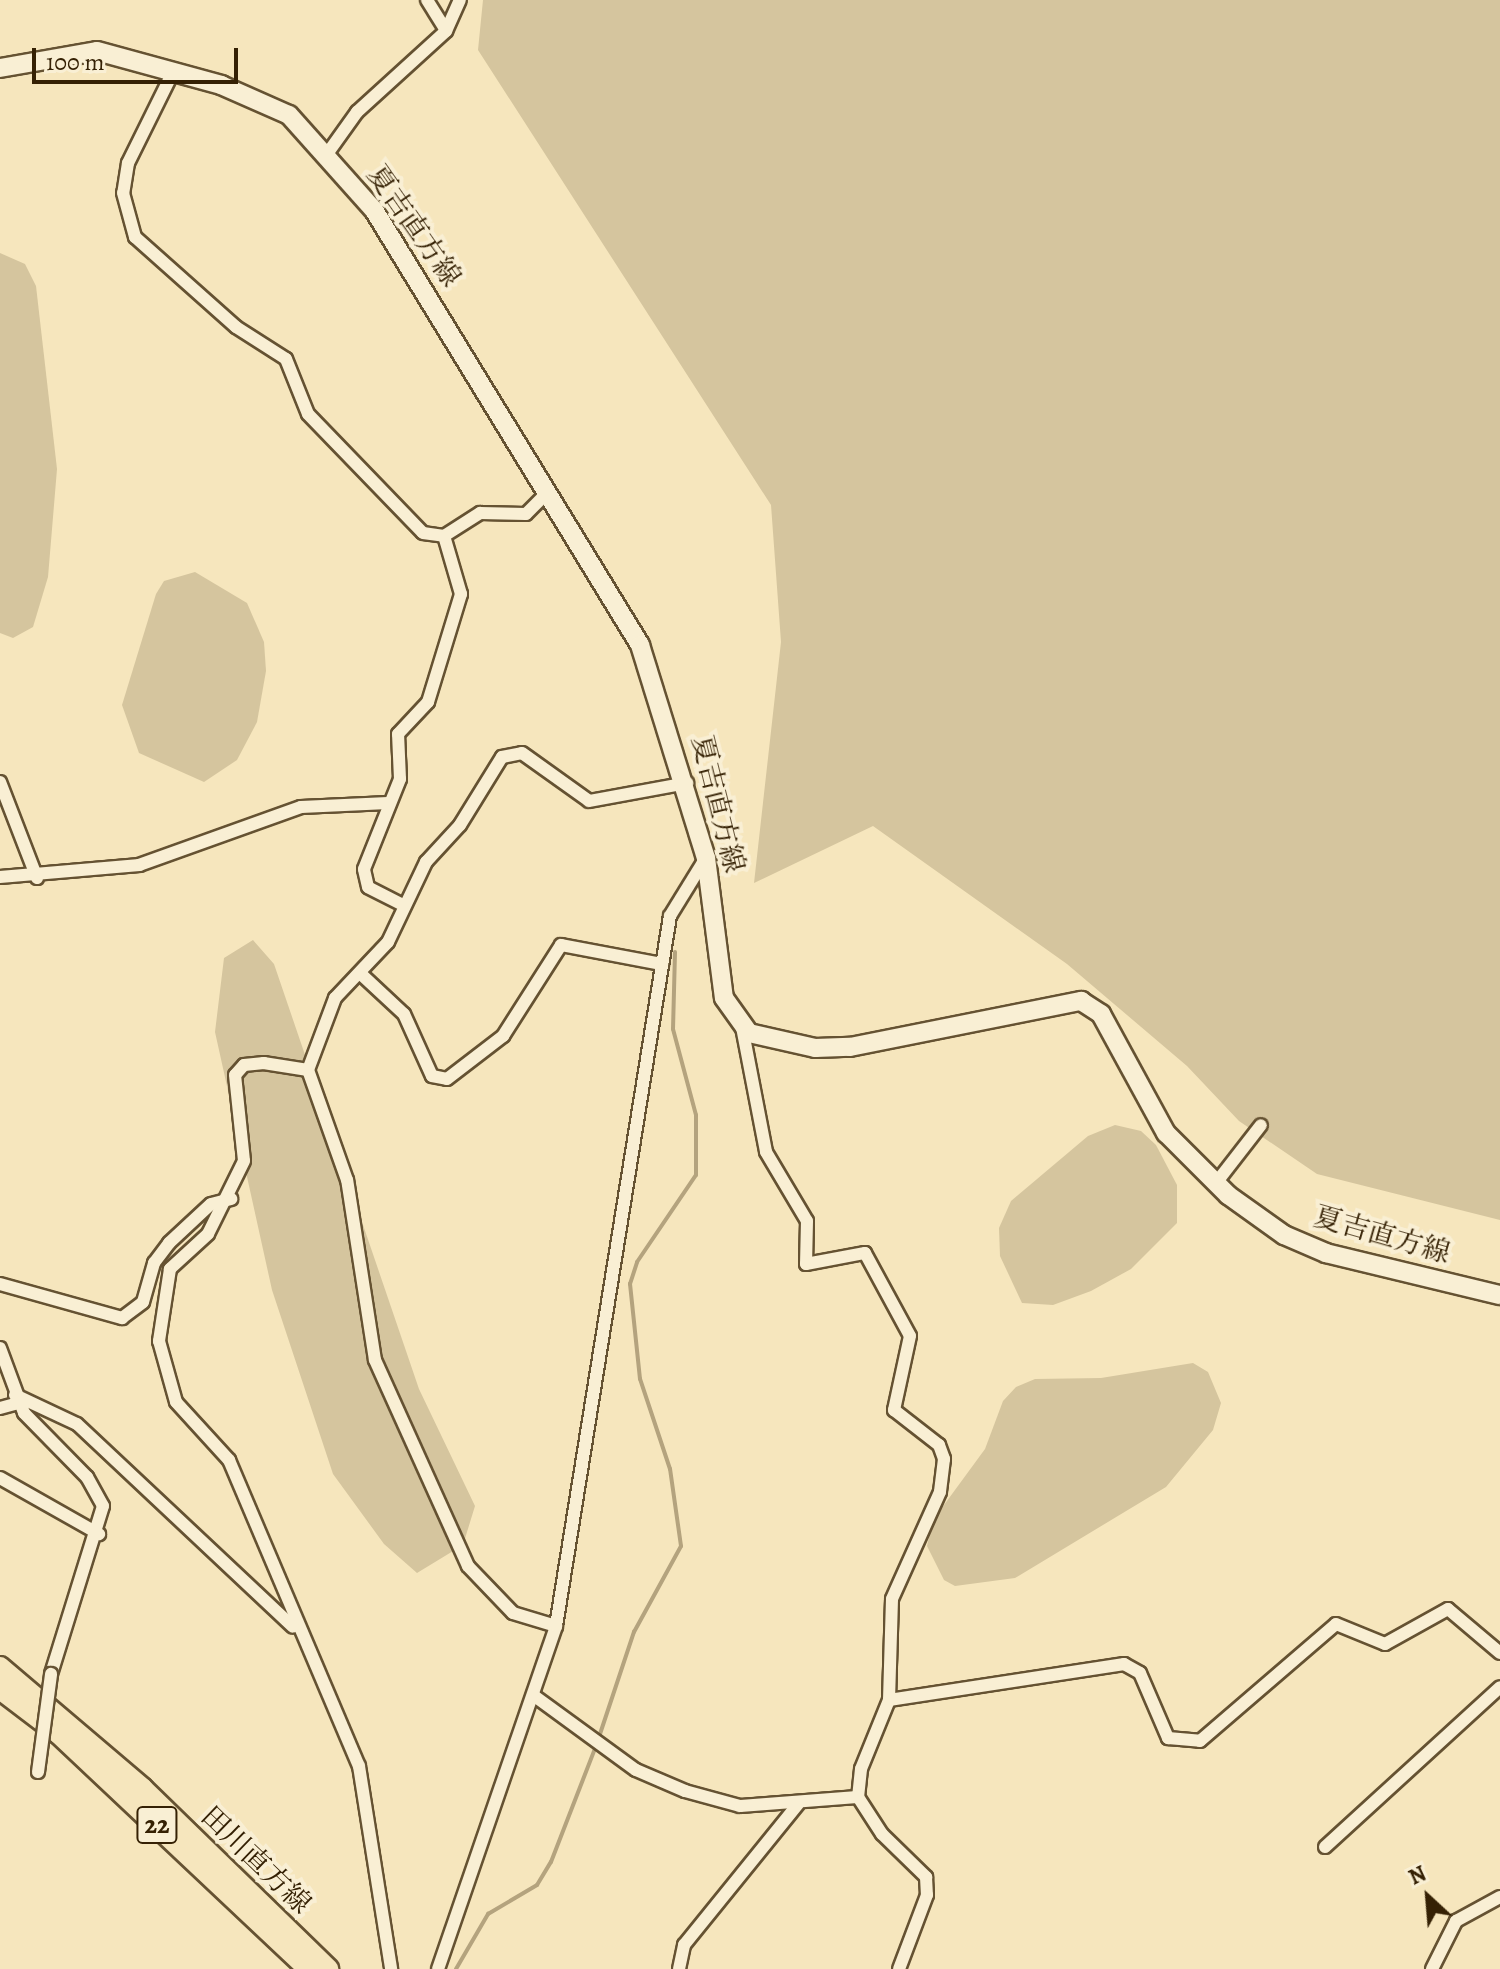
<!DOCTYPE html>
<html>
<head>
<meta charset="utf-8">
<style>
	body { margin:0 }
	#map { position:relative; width:1500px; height:1969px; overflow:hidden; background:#f6e6bd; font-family:Alegreya,"Noto Serif JP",serif }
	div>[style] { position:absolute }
	.green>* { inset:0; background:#d5c59e }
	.stream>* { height:4px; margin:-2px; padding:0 2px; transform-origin:2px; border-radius:2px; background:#b4a37e }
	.roads { filter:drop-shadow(2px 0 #655232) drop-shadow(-2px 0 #655232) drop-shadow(0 2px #655232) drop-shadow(0 -2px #655232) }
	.street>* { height:12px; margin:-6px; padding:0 6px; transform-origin:6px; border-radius:6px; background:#f9efd4 }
	.secondary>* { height:18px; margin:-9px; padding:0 9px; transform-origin:9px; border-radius:9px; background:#f9efd4 }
	.primary>* { height:20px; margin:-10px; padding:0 10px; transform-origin:10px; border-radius:10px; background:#f6e6bd }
	.bridges { filter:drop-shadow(2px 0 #655232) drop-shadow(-2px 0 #655232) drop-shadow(0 2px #655232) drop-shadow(0 -2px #655232) }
	.street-bridge>* { height:12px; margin:-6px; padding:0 6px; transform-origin:6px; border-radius:6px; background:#f9efd4 }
	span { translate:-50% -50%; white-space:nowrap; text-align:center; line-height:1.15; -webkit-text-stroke:8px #f9efd4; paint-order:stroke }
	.shield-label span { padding:2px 6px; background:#f9efd4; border:2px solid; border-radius:6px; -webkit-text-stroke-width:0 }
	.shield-label { font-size:26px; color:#352104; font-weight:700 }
	.street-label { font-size:28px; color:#352104 }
	.north { position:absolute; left:1388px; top:1857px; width:80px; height:80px; -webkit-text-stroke:6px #f9efd4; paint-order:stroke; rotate:334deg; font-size:22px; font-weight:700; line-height:32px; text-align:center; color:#352104 }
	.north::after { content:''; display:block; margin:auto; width:28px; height:36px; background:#352104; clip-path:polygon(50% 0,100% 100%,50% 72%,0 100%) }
	.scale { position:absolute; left:32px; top:48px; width:206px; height:36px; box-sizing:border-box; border:4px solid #352104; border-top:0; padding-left:10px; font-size:24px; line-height:28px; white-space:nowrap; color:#352104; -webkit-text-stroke:6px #f9efd4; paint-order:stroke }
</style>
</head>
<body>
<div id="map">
	<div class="green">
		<i style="clip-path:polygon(483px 0,1500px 0,1500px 1220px,1317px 1174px,1239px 1121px,1187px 1066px,1067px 964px,873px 826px,754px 883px,781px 642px,771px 505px,478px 50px)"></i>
		<i style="clip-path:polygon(0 253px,25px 264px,36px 286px,57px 469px,48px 577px,33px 627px,13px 638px,0 633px)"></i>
		<i style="clip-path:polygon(195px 572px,247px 603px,264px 642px,266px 671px,257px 722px,237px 760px,204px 782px,139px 753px,122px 705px,156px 594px,164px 581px)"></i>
		<i style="clip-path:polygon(253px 940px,274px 964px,419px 1389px,475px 1506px,463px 1545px,417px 1573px,384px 1544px,333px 1474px,272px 1290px,215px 1032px,224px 958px)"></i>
		<i style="clip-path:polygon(1115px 1125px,1141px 1131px,1156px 1145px,1177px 1185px,1177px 1223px,1131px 1269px,1091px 1291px,1053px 1305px,1022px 1303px,1000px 1256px,999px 1228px,1011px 1201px,1088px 1136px)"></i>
		<i style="clip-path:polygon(1193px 1363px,1208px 1372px,1221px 1403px,1213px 1430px,1166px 1487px,1015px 1578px,955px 1586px,944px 1580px,927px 1546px,933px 1520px,985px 1449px,1003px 1401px,1016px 1387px,1035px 1379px,1101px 1378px)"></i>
	</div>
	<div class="stream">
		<i style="left:599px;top:1737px;width:111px;rotate:-71.6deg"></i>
		<i style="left:634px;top:1632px;width:98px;rotate:-61.3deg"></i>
		<i style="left:681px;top:1546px;width:78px;rotate:-98.1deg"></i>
		<i style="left:670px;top:1469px;width:95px;rotate:-108.4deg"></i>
		<i style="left:640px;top:1379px;width:96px;rotate:-96deg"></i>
		<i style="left:630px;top:1284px;width:23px;rotate:-72deg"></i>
		<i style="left:637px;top:1262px;width:105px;rotate:-55.9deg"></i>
		<i style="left:696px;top:1175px;width:60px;rotate:-90deg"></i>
		<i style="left:696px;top:1115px;width:89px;rotate:-105deg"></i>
		<i style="left:673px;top:1029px;width:77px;rotate:-88.5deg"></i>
		<i style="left:456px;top:1969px;width:64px;rotate:-59.8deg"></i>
		<i style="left:488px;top:1914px;width:57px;rotate:-30.6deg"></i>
		<i style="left:537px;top:1885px;width:27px;rotate:-59deg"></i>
		<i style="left:551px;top:1862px;width:124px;rotate:-68.8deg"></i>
	</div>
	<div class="roads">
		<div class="street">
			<i style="left:427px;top:0;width:36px;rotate:58deg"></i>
			<i style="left:174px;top:70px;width:104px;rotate:116.3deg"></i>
			<i style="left:128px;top:163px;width:30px;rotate:99deg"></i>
			<i style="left:123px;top:193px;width:46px;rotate:74.7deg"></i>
			<i style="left:135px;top:237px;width:135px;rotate:41.7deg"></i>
			<i style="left:236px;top:327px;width:59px;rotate:32.6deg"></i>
			<i style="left:286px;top:359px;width:59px;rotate:68.2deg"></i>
			<i style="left:308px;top:414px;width:165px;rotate:46deg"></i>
			<i style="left:423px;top:533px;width:21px;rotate:8deg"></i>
			<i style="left:444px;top:536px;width:43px;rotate:-32.6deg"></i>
			<i style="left:480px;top:513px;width:46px;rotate:1.2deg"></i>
			<i style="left:526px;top:514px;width:31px;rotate:-45deg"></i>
			<i style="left:327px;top:154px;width:52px;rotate:-54.5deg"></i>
			<i style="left:357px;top:112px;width:120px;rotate:-42.3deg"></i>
			<i style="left:446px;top:31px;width:34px;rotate:-66deg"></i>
			<i style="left:0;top:782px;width:103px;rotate:68.9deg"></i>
			<i style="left:0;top:877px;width:140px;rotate:-4.9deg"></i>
			<i style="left:139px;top:865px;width:172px;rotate:-19.7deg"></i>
			<i style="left:301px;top:807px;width:87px;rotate:-2.6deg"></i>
			<i style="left:403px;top:905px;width:39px;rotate:-153deg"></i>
			<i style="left:368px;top:887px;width:18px;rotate:-103deg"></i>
			<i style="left:364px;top:869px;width:97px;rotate:-68.2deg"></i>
			<i style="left:400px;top:779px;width:45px;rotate:-92.5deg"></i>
			<i style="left:398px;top:734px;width:44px;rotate:-46.8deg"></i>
			<i style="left:428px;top:702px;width:113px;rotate:-73deg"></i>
			<i style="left:461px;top:594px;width:60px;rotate:-106.3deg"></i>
			<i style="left:362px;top:975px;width:57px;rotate:42.9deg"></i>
			<i style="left:404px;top:1014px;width:68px;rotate:65.7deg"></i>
			<i style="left:432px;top:1076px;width:15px;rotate:11deg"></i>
			<i style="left:447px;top:1079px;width:71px;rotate:-37.5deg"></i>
			<i style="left:503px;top:1036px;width:108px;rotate:-57.5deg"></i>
			<i style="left:561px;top:945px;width:103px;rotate:10.7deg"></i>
			<i style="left:742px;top:1027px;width:127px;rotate:79.1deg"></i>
			<i style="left:766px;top:1152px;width:80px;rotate:59.3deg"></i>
			<i style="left:807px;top:1221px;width:43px;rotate:91.3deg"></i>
			<i style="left:806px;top:1264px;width:60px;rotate:-10.6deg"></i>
			<i style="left:865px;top:1253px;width:94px;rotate:61.5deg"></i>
			<i style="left:910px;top:1336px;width:76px;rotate:102.2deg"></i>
			<i style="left:894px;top:1410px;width:57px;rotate:37.9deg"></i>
			<i style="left:939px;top:1445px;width:15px;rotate:70deg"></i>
			<i style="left:944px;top:1459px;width:33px;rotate:97deg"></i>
			<i style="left:940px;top:1492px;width:117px;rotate:114.2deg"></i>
			<i style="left:892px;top:1599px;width:101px;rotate:91.7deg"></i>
			<i style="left:889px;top:1700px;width:74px;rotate:112.1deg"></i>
			<i style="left:861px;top:1769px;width:28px;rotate:96deg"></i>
			<i style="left:858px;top:1797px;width:44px;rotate:57deg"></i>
			<i style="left:882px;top:1834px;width:62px;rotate:44.3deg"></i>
			<i style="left:926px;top:1877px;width:18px;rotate:87deg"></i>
			<i style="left:927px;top:1895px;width:79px;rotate:110.7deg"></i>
			<i style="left:308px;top:1070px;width:45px;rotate:-171deg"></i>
			<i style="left:264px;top:1063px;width:20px;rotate:174deg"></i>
			<i style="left:244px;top:1065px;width:13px;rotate:132deg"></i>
			<i style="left:235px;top:1075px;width:86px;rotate:84deg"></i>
			<i style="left:244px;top:1161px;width:81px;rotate:116.3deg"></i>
			<i style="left:208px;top:1234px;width:52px;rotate:137.4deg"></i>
			<i style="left:170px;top:1269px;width:73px;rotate:98.7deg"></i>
			<i style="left:159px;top:1341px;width:63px;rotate:74.4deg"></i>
			<i style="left:176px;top:1402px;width:79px;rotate:47.6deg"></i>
			<i style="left:229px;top:1460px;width:332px;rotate:67deg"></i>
			<i style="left:359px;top:1766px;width:206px;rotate:81deg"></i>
			<i style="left:1216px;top:1183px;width:73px;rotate:-52.2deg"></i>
			<i style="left:0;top:1284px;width:127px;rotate:15.6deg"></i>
			<i style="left:122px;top:1318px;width:26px;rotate:-37deg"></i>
			<i style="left:143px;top:1302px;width:41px;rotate:-74.2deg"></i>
			<i style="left:154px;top:1263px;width:25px;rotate:-53deg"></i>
			<i style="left:169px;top:1243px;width:57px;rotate:-42.9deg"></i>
			<i style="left:211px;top:1204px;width:21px;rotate:-14deg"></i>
			<i style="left:0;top:1348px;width:69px;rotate:69.7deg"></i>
			<i style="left:24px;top:1413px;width:90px;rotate:45.5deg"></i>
			<i style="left:87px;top:1477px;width:33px;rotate:61deg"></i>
			<i style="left:103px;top:1506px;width:176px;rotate:107.2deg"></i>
			<i style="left:15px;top:1395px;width:68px;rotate:25.1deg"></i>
			<i style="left:77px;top:1424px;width:296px;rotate:43.2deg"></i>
			<i style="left:0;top:1408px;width:20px;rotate:-15deg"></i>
			<i style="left:0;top:1478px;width:114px;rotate:29.5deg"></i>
			<i style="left:556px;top:1626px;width:45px;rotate:-163.2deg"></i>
			<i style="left:513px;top:1613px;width:65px;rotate:-133.8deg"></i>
			<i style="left:468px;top:1566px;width:226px;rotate:-114.3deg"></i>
			<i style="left:375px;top:1360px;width:182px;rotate:-98.8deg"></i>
			<i style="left:347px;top:1180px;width:117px;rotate:-109.5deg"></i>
			<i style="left:308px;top:1070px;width:77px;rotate:-69.4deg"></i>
			<i style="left:335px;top:998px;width:77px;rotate:-46.6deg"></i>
			<i style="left:388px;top:942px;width:89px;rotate:-64.6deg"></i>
			<i style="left:426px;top:862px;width:50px;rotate:-47.4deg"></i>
			<i style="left:460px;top:825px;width:80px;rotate:-58.3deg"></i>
			<i style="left:502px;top:757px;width:20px;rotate:-11deg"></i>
			<i style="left:522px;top:753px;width:82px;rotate:35.6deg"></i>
			<i style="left:589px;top:801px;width:100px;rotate:-10.4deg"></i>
			<i style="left:533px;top:1695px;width:127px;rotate:36.1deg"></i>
			<i style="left:636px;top:1770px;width:53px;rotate:23.2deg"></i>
			<i style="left:685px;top:1791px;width:57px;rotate:15.3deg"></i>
			<i style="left:740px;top:1806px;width:118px;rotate:-4.4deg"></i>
			<i style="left:889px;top:1700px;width:238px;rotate:-8.7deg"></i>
			<i style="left:1124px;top:1664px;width:18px;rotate:29deg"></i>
			<i style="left:1140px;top:1673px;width:71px;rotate:66.7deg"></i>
			<i style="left:1168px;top:1738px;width:32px;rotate:5deg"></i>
			<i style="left:1200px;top:1741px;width:179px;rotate:-40.7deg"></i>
			<i style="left:1336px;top:1624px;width:53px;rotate:22.2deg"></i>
			<i style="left:1385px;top:1644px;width:72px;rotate:-29.1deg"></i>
			<i style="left:1448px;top:1609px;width:68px;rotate:40.2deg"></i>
			<i style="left:1325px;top:1847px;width:237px;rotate:-42.4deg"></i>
			<i style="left:438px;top:1969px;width:363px;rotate:-71deg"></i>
			<i style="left:556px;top:1626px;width:719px;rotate:-80.88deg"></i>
			<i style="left:670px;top:916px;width:67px;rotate:-58.4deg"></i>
			<i style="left:679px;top:1969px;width:25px;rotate:-78deg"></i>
			<i style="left:684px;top:1945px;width:181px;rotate:-51deg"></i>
			<i style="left:1432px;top:1969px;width:54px;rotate:-63.4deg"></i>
			<i style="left:1456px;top:1921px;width:50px;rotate:-28.6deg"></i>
		</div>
		<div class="secondary">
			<i style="left:0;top:68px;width:98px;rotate:-9.9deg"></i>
			<i style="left:97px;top:51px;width:129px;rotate:15.3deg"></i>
			<i style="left:221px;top:85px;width:74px;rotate:23.8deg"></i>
			<i style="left:289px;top:115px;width:127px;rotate:48.2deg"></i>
			<i style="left:374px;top:210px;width:510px;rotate:58.55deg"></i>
			<i style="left:640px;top:645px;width:223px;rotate:72.8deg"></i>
			<i style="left:706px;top:858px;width:141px;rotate:82.7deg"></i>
			<i style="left:724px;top:998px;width:43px;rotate:54.5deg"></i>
			<i style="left:749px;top:1033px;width:68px;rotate:12.8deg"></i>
			<i style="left:815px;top:1048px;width:35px;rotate:-2deg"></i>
			<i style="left:850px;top:1047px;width:236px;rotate:-11.3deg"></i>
			<i style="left:1081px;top:1001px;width:24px;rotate:33deg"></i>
			<i style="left:1101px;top:1014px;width:136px;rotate:61.4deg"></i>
			<i style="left:1166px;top:1133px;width:88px;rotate:45deg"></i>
			<i style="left:1228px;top:1195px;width:69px;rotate:35.5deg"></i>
			<i style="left:1284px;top:1235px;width:46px;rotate:23.2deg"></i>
			<i style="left:1326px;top:1253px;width:179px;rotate:13.6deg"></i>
		</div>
		<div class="primary">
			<i style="left:0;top:1667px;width:187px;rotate:40.4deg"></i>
			<i style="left:142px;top:1788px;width:260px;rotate:44.2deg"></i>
			<i style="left:0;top:1689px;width:74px;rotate:37.3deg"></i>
			<i style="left:59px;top:1734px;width:338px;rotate:43.3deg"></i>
		</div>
	</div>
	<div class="bridges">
		<div class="street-bridge">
			<i style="left:38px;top:1772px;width:99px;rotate:-82.4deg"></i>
		</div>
	</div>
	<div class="shield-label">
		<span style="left:157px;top:1825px">22</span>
	</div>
	<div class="street-label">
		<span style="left:414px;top:226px;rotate:55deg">夏吉直方線</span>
		<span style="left:718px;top:804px;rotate:76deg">夏吉直方線</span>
		<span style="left:1382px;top:1235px;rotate:16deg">夏吉直方線</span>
		<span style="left:256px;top:1860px;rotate:44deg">田川直方線</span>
	</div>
	<div class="north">N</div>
	<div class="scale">100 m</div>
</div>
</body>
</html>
